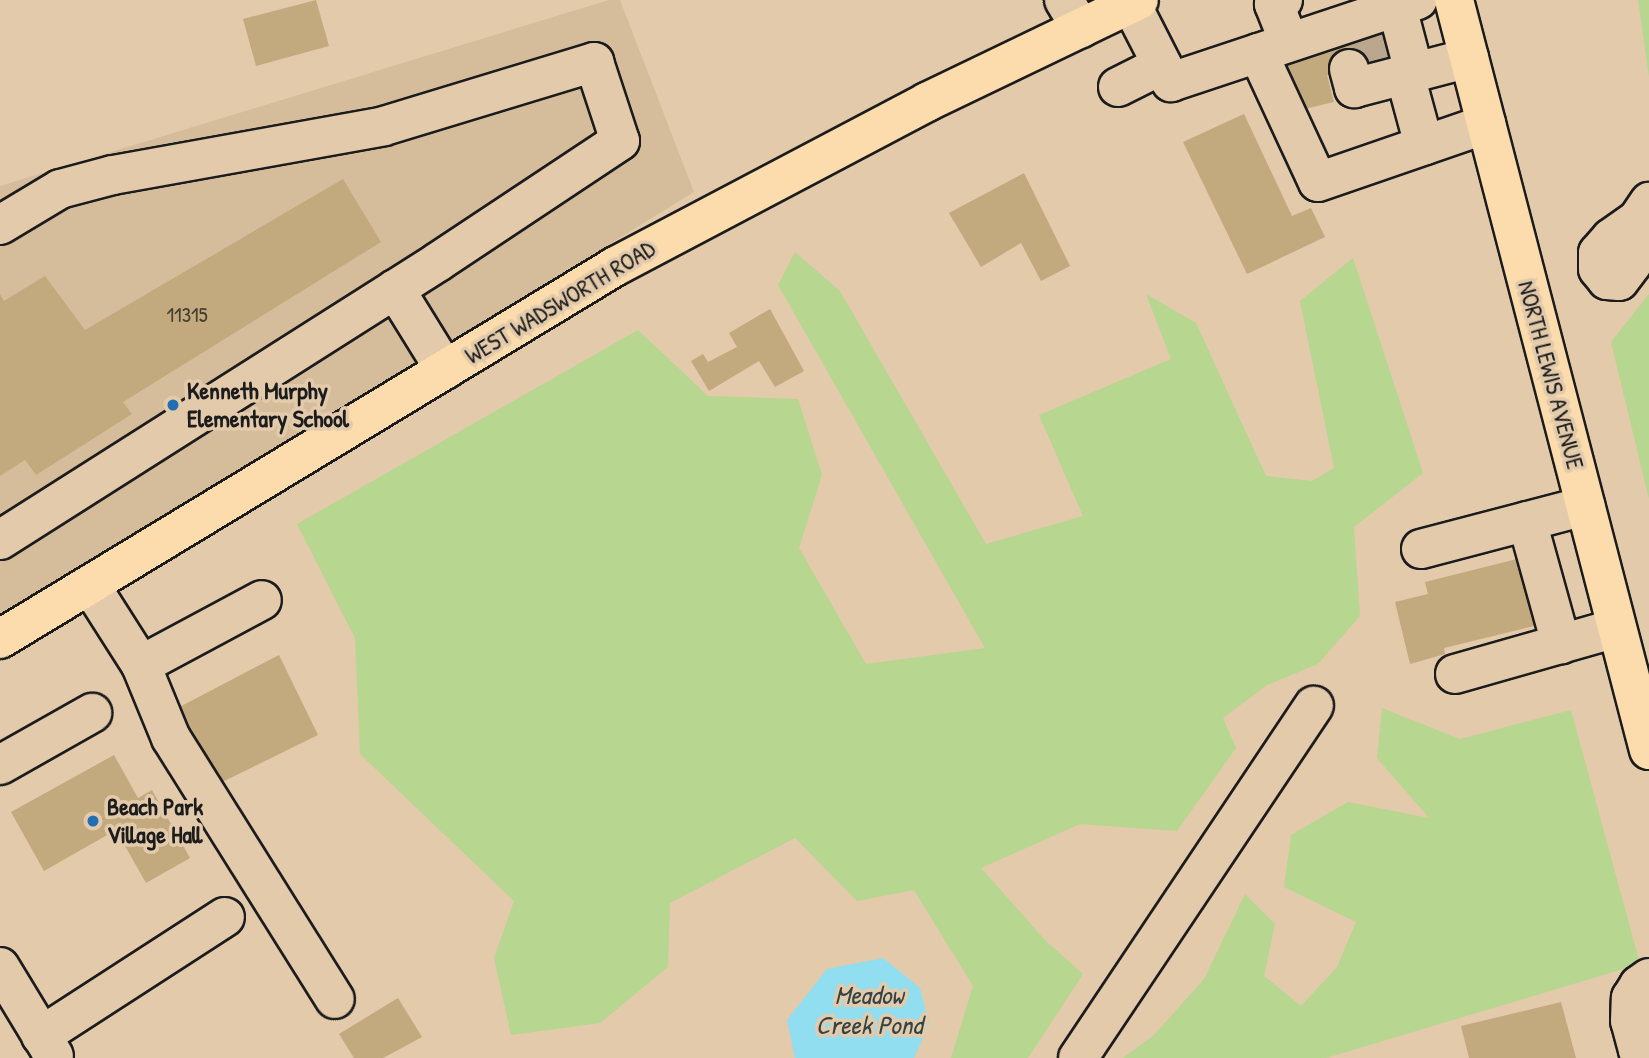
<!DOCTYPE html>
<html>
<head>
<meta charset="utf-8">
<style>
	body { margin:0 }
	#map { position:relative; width:1649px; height:1058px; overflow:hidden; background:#e2caab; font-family:"Patrick Hand",sans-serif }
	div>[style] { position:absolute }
	.built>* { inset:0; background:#d5bd9b }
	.green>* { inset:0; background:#b7d68f }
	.water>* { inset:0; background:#91def0 }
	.building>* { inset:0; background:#c3a97e }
	.minor-tunnel>* { height:38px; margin-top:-19px; transform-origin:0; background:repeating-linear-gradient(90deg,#baa78e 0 38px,transparent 0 57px) }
	.roads { filter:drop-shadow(2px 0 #1c1c1c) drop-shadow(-2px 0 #1c1c1c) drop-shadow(0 2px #1c1c1c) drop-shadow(0 -2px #1c1c1c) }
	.minor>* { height:38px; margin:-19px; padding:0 19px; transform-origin:19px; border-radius:19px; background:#e2caab }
	.major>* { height:38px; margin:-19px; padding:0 19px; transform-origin:19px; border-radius:19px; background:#fcdcac }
	.dots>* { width:19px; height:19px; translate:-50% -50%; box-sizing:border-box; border:4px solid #e2caab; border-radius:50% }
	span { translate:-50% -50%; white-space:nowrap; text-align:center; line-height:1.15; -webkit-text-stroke:7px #e2caab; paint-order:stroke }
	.number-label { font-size:21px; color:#463f34 }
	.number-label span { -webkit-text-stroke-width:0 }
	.street-label { font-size:24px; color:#1c1c1c }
	.poi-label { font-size:24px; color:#1c1c1c; font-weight:700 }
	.left { translate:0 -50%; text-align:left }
	.water-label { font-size:26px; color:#334346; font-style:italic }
</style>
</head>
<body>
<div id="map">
	<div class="built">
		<i style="clip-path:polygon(609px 0,620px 0,694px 192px,0 619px,0 186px)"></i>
	</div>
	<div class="green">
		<i style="clip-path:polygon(1638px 0,1649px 0,1649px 77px)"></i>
		<i style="clip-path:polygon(795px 252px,840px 291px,986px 544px,1083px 516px,1039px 415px,1171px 359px,1146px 294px,1196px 323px,1266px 476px,1312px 481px,1334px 468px,1300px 301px,1353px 258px,1423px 473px,1354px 527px,1360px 616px,1318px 664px,1267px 685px,1223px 718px,1236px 748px,1177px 831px,1080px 824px,981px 868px,1046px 941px,1083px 974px,1028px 1058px,951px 1058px,973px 986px,914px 890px,857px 901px,795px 838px,670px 903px,668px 967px,600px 1023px,511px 1035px,494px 958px,514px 901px,360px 754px,355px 638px,297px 524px,638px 330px,708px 396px,798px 399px,822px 475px,799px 548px,866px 664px,985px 648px,778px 285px)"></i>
		<i style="clip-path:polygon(1649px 294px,1649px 499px,1611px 342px)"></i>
		<i style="clip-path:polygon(1382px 708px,1460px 739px,1571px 710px,1640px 964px,1326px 1058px,1123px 1058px,1154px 1035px,1204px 979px,1245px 894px,1275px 924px,1264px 976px,1301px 1006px,1337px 967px,1356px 922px,1284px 887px,1291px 835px,1348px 802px,1429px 818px,1377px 758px)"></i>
	</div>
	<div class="water">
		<i style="clip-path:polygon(883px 958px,920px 988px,929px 1024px,914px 1058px,795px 1058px,787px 1020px,827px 969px)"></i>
	</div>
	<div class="building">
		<i style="clip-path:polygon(316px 0,329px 46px,256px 66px,243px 19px)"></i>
		<i style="clip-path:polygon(1387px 27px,1395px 58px,1327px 75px,1334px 102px,1296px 111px,1281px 54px)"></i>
		<i style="clip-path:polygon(1244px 114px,1292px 216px,1311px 208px,1325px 237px,1247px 274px,1183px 142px)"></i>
		<i style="clip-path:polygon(1024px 173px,1070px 266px,1041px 281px,1021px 243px,981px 267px,949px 213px)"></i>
		<i style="clip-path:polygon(343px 179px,381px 242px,123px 402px,132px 414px,36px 475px,25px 460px,0 476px,0 294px,4px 301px,45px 276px,85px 330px)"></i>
		<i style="clip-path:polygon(770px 309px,804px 371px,775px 387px,759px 361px,709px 391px,691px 361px,703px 354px,708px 362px,737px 347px,729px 333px)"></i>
		<i style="clip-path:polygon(1533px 555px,1550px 622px,1444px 648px,1445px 654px,1410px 664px,1395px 602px,1428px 594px,1425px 582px)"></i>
		<i style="clip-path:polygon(279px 655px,318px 735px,214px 786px,168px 713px)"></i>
		<i style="clip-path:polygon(114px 755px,138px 798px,152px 790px,190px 858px,146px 883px,116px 830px,44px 871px,11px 812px)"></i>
		<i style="clip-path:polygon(398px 998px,422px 1037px,383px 1058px,354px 1058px,339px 1034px)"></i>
		<i style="clip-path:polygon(1561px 1002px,1576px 1058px,1469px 1058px,1461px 1026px)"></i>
	</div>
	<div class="minor-tunnel">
		<i style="left:1363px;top:33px;width:32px;rotate:77deg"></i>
	</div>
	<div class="roads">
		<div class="minor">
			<i style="left:1064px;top:0;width:33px;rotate:59deg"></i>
			<i style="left:1283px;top:0;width:10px;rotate:156deg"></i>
			<i style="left:1274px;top:4px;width:41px;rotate:68.5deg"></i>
			<i style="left:1131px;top:4px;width:88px;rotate:62.9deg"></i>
			<i style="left:1171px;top:82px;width:260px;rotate:-18.4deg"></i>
			<i style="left:1397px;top:7px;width:67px;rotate:75.3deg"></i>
			<i style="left:1258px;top:53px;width:142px;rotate:65.1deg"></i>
			<i style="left:1318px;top:182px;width:178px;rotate:-19deg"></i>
			<i style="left:1349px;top:69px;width:20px;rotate:75deg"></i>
			<i style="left:1354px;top:88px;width:119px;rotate:-14.6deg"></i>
			<i style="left:1405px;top:75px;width:73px;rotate:74.8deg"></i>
			<i style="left:1118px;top:87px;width:49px;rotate:-26.6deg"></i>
			<i style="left:1637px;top:220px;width:44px;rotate:96.5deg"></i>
			<i style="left:1632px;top:264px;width:21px;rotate:127deg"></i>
			<i style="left:1619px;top:281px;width:12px;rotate:-175deg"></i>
			<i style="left:1607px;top:280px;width:14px;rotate:-129deg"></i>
			<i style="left:1598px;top:269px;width:16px;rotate:-90deg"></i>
			<i style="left:1598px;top:253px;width:20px;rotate:-49deg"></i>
			<i style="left:1611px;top:238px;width:32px;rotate:-35deg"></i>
			<i style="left:1637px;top:220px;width:22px;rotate:-56deg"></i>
			<i style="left:0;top:225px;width:70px;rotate:-31deg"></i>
			<i style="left:60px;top:189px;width:55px;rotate:-14.8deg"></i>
			<i style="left:113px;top:175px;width:275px;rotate:-10.2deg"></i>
			<i style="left:384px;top:126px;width:220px;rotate:-16.9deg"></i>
			<i style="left:594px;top:62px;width:83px;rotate:71.8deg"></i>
			<i style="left:620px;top:141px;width:219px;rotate:146.4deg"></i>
			<i style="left:438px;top:262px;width:519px;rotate:147.6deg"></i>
			<i style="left:395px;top:289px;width:95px;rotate:58.3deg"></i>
			<i style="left:1527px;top:521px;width:128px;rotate:74.5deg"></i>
			<i style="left:1421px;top:549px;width:170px;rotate:-14.7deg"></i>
			<i style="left:90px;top:585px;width:95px;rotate:57.5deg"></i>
			<i style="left:141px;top:665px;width:79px;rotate:67.7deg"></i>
			<i style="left:171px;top:738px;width:308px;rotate:57.9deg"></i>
			<i style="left:141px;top:665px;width:137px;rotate:-28.2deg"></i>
			<i style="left:1455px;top:674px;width:168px;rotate:-15.9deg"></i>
			<i style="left:0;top:765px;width:106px;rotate:-29.5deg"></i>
			<i style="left:0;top:967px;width:104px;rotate:58.8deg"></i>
			<i style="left:41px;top:1036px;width:219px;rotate:-32.9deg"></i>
			<i style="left:1078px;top:1058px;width:424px;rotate:-56.2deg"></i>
			<i style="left:1647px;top:1058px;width:12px;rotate:-138deg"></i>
			<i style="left:1638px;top:1050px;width:30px;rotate:-105deg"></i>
			<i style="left:1630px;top:1021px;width:23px;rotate:-88deg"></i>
			<i style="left:1631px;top:998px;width:15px;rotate:-58deg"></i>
			<i style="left:1639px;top:985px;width:12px;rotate:-35deg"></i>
		</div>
		<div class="major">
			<i style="left:1454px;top:0;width:775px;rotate:75.43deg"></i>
			<i style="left:0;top:639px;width:720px;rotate:-31.2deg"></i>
			<i style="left:616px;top:266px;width:352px;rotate:-27.8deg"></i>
			<i style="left:927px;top:102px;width:235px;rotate:-25.7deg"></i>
		</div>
	</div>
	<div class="dots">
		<i style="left:173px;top:405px;background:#1f6fb2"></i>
		<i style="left:93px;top:821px;background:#1f6fb2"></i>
	</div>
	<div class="number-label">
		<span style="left:187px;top:315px">11315</span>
	</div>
	<div class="street-label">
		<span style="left:560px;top:302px;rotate:-31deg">WEST WADSWORTH ROAD</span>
		<span style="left:1551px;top:375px;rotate:75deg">NORTH LEWIS AVENUE</span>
	</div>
	<div class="poi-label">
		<span class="left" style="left:187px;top:405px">Kenneth Murphy<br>Elementary School</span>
		<span class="left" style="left:107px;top:821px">Beach Park<br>Village Hall</span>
	</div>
	<div class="water-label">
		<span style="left:869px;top:1010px">Meadow<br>Creek Pond</span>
	</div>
</div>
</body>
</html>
